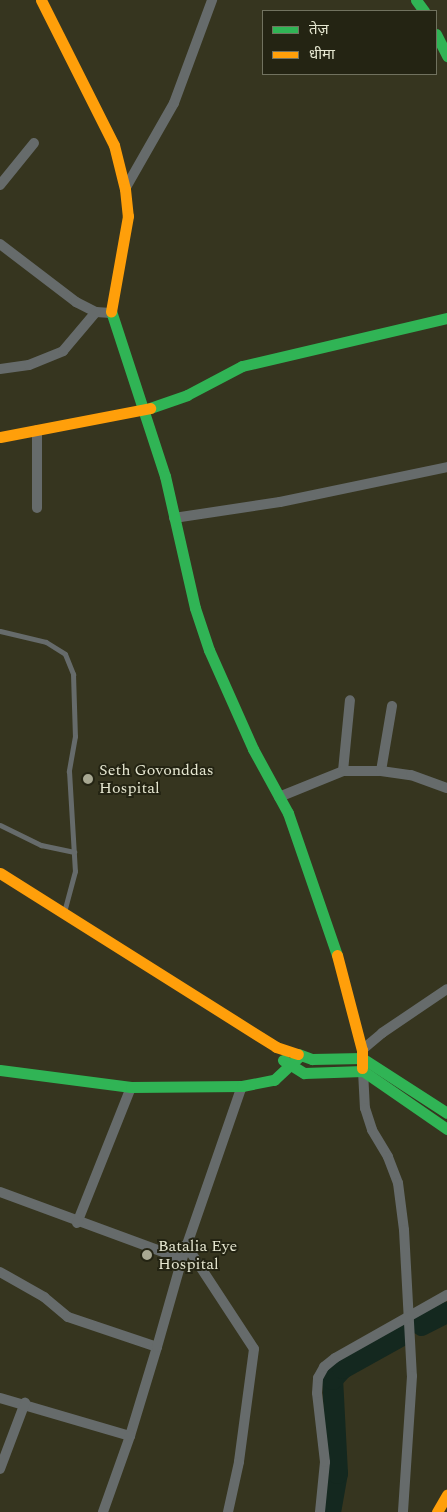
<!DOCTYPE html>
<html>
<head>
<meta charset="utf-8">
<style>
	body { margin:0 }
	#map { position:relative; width:447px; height:1512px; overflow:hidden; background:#36351f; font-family:Spectral,"Noto Sans Devanagari",serif }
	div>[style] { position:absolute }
	.river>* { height:21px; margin:-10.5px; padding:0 10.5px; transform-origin:10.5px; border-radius:10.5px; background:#14281f }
	.lane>* { height:5px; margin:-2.5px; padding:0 2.5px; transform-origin:2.5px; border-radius:2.5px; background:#666b6b }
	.street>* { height:10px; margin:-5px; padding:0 5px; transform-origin:5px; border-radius:5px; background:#666b6b }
	.fast>* { height:11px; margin:-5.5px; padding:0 5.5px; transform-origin:5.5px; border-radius:5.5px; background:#30b455 }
	.slow>* { height:11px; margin:-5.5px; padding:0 5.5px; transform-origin:5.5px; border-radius:5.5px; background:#ff9f0a }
	.dots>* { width:14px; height:14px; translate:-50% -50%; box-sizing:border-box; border:2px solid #242413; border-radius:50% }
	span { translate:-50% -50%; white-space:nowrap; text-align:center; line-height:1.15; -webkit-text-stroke:4px #242413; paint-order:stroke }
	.poi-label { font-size:16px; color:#e5e6d0 }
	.left { translate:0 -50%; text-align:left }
	.legend { position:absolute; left:262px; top:10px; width:175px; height:65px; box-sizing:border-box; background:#242413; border:1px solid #71725f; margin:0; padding:6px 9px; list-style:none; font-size:15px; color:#e5e6d0 }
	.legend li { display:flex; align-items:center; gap:10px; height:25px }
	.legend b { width:25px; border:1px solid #71725f }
</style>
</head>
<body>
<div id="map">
	<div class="river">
		<i style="left:421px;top:1325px;width:29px;rotate:-27deg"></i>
		<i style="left:330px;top:1512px;width:40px;rotate:-80deg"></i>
		<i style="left:337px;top:1473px;width:94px;rotate:-93deg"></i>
		<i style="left:332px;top:1379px;width:15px;rotate:-48deg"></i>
		<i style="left:342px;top:1368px;width:70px;rotate:-29.1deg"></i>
	</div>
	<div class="lane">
		<i style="left:0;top:631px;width:47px;rotate:13.4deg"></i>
		<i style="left:46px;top:642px;width:22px;rotate:32deg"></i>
		<i style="left:65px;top:654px;width:22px;rotate:68deg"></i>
		<i style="left:73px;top:674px;width:62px;rotate:88.2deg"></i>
		<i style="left:75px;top:736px;width:36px;rotate:100deg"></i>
		<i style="left:69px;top:771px;width:100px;rotate:86.6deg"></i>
		<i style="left:75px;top:871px;width:42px;rotate:105deg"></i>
		<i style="left:0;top:825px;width:46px;rotate:26deg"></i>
		<i style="left:41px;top:845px;width:34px;rotate:12deg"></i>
	</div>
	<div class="street">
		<i style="left:0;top:185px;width:54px;rotate:-51deg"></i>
		<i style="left:125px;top:189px;width:99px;rotate:-60.3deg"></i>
		<i style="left:174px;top:103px;width:110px;rotate:-69.7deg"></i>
		<i style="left:0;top:244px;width:96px;rotate:37.3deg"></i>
		<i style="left:76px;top:302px;width:22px;rotate:27deg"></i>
		<i style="left:96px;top:312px;width:15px;rotate:4deg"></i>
		<i style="left:0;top:369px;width:29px;rotate:-8deg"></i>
		<i style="left:29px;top:365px;width:37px;rotate:-22deg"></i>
		<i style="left:63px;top:351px;width:51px;rotate:-49.8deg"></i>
		<i style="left:37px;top:430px;width:78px;rotate:90deg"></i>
		<i style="left:174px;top:518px;width:107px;rotate:-8.6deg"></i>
		<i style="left:280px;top:502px;width:171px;rotate:-11.8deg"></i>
		<i style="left:343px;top:771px;width:71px;rotate:-84.4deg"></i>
		<i style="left:381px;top:771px;width:66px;rotate:-80.4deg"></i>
		<i style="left:279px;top:797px;width:69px;rotate:-22.1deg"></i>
		<i style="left:343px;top:771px;width:38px"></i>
		<i style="left:381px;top:771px;width:30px;rotate:8deg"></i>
		<i style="left:411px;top:775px;width:38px;rotate:20deg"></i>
		<i style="left:362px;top:1050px;width:26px;rotate:-40deg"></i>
		<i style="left:382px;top:1033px;width:78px;rotate:-34.1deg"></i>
		<i style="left:363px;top:1071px;width:37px;rotate:87deg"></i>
		<i style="left:365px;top:1108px;width:23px;rotate:72deg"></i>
		<i style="left:372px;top:1130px;width:31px;rotate:59deg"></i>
		<i style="left:388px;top:1157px;width:28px;rotate:69deg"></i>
		<i style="left:398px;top:1183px;width:47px;rotate:82.7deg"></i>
		<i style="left:404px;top:1230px;width:146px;rotate:86.9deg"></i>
		<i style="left:412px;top:1376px;width:136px;rotate:93.8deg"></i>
		<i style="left:0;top:1192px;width:194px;rotate:20.2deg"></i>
		<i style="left:77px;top:1223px;width:146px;rotate:-68.3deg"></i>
		<i style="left:186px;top:1245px;width:124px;rotate:56.8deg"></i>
		<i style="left:254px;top:1349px;width:114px;rotate:97.6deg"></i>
		<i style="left:239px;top:1462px;width:51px;rotate:102.4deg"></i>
		<i style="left:0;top:1272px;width:51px;rotate:29.6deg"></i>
		<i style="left:44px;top:1297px;width:31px;rotate:40deg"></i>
		<i style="left:68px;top:1317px;width:94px;rotate:18.6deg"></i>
		<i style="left:157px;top:1347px;width:93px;rotate:106.9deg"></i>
		<i style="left:130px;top:1436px;width:135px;rotate:-163.7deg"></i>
		<i style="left:157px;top:1347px;width:91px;rotate:-74.1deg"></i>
		<i style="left:182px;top:1259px;width:183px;rotate:-70.9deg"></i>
		<i style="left:0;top:1469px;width:71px;rotate:-69.3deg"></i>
		<i style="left:103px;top:1512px;width:81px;rotate:-70.4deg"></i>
		<i style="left:320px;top:1512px;width:50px;rotate:-84.3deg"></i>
		<i style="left:325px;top:1462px;width:69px;rotate:-96.6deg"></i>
		<i style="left:317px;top:1393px;width:15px;rotate:-86deg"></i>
		<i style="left:318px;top:1378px;width:13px;rotate:-61deg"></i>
		<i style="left:324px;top:1367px;width:14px;rotate:-39deg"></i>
		<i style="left:335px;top:1358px;width:129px;rotate:-29.4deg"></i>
	</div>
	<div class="fast">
		<i style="left:416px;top:0;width:14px;rotate:54deg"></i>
		<i style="left:436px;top:34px;width:25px;rotate:63deg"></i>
		<i style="left:111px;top:311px;width:174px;rotate:71.9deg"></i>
		<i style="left:165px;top:476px;width:135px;rotate:77.2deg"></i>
		<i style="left:195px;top:608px;width:44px;rotate:71.6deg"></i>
		<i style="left:209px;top:650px;width:108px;rotate:66deg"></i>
		<i style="left:253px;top:749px;width:73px;rotate:61.3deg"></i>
		<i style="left:288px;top:813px;width:150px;rotate:71deg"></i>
		<i style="left:150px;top:408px;width:39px;rotate:-19deg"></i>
		<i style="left:187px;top:395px;width:62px;rotate:-27.8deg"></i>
		<i style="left:242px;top:366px;width:211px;rotate:-13.2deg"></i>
		<i style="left:298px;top:1054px;width:15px;rotate:20deg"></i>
		<i style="left:312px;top:1059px;width:50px;rotate:-1.1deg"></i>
		<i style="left:362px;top:1058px;width:101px;rotate:32.9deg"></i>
		<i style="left:283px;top:1060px;width:25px;rotate:32deg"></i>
		<i style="left:304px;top:1073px;width:59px;rotate:-1.9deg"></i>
		<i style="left:363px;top:1071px;width:102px;rotate:34.6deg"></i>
		<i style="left:0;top:1070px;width:132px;rotate:7.4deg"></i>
		<i style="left:131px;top:1087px;width:111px;rotate:-0.5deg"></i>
		<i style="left:242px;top:1086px;width:33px;rotate:-11deg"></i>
		<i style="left:274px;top:1080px;width:34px;rotate:-43deg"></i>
	</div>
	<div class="slow">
		<i style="left:41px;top:0;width:162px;rotate:63.3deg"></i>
		<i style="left:114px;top:145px;width:45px;rotate:76deg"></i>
		<i style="left:125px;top:189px;width:27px;rotate:84deg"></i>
		<i style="left:128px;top:216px;width:97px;rotate:100.1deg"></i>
		<i style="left:0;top:437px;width:153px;rotate:-10.9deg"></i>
		<i style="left:0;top:873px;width:326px;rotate:32.2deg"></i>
		<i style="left:276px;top:1047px;width:23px;rotate:18deg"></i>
		<i style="left:337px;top:955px;width:98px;rotate:75.3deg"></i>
		<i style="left:362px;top:1050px;width:18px;rotate:90deg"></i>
		<i style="left:437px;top:1512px;width:20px;rotate:-60deg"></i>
	</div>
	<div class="dots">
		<i style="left:88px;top:779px;background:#a8a892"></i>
		<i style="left:147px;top:1255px;background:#a8a892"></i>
	</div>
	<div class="poi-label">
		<span class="left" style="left:99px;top:779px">Seth Govonddas<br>Hospital</span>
		<span class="left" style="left:158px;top:1255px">Batalia Eye<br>Hospital</span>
	</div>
	<ul class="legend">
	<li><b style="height:6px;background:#30b455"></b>तेज़</li>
	<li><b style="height:6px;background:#ff9f0a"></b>धीमा</li>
	</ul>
</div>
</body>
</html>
